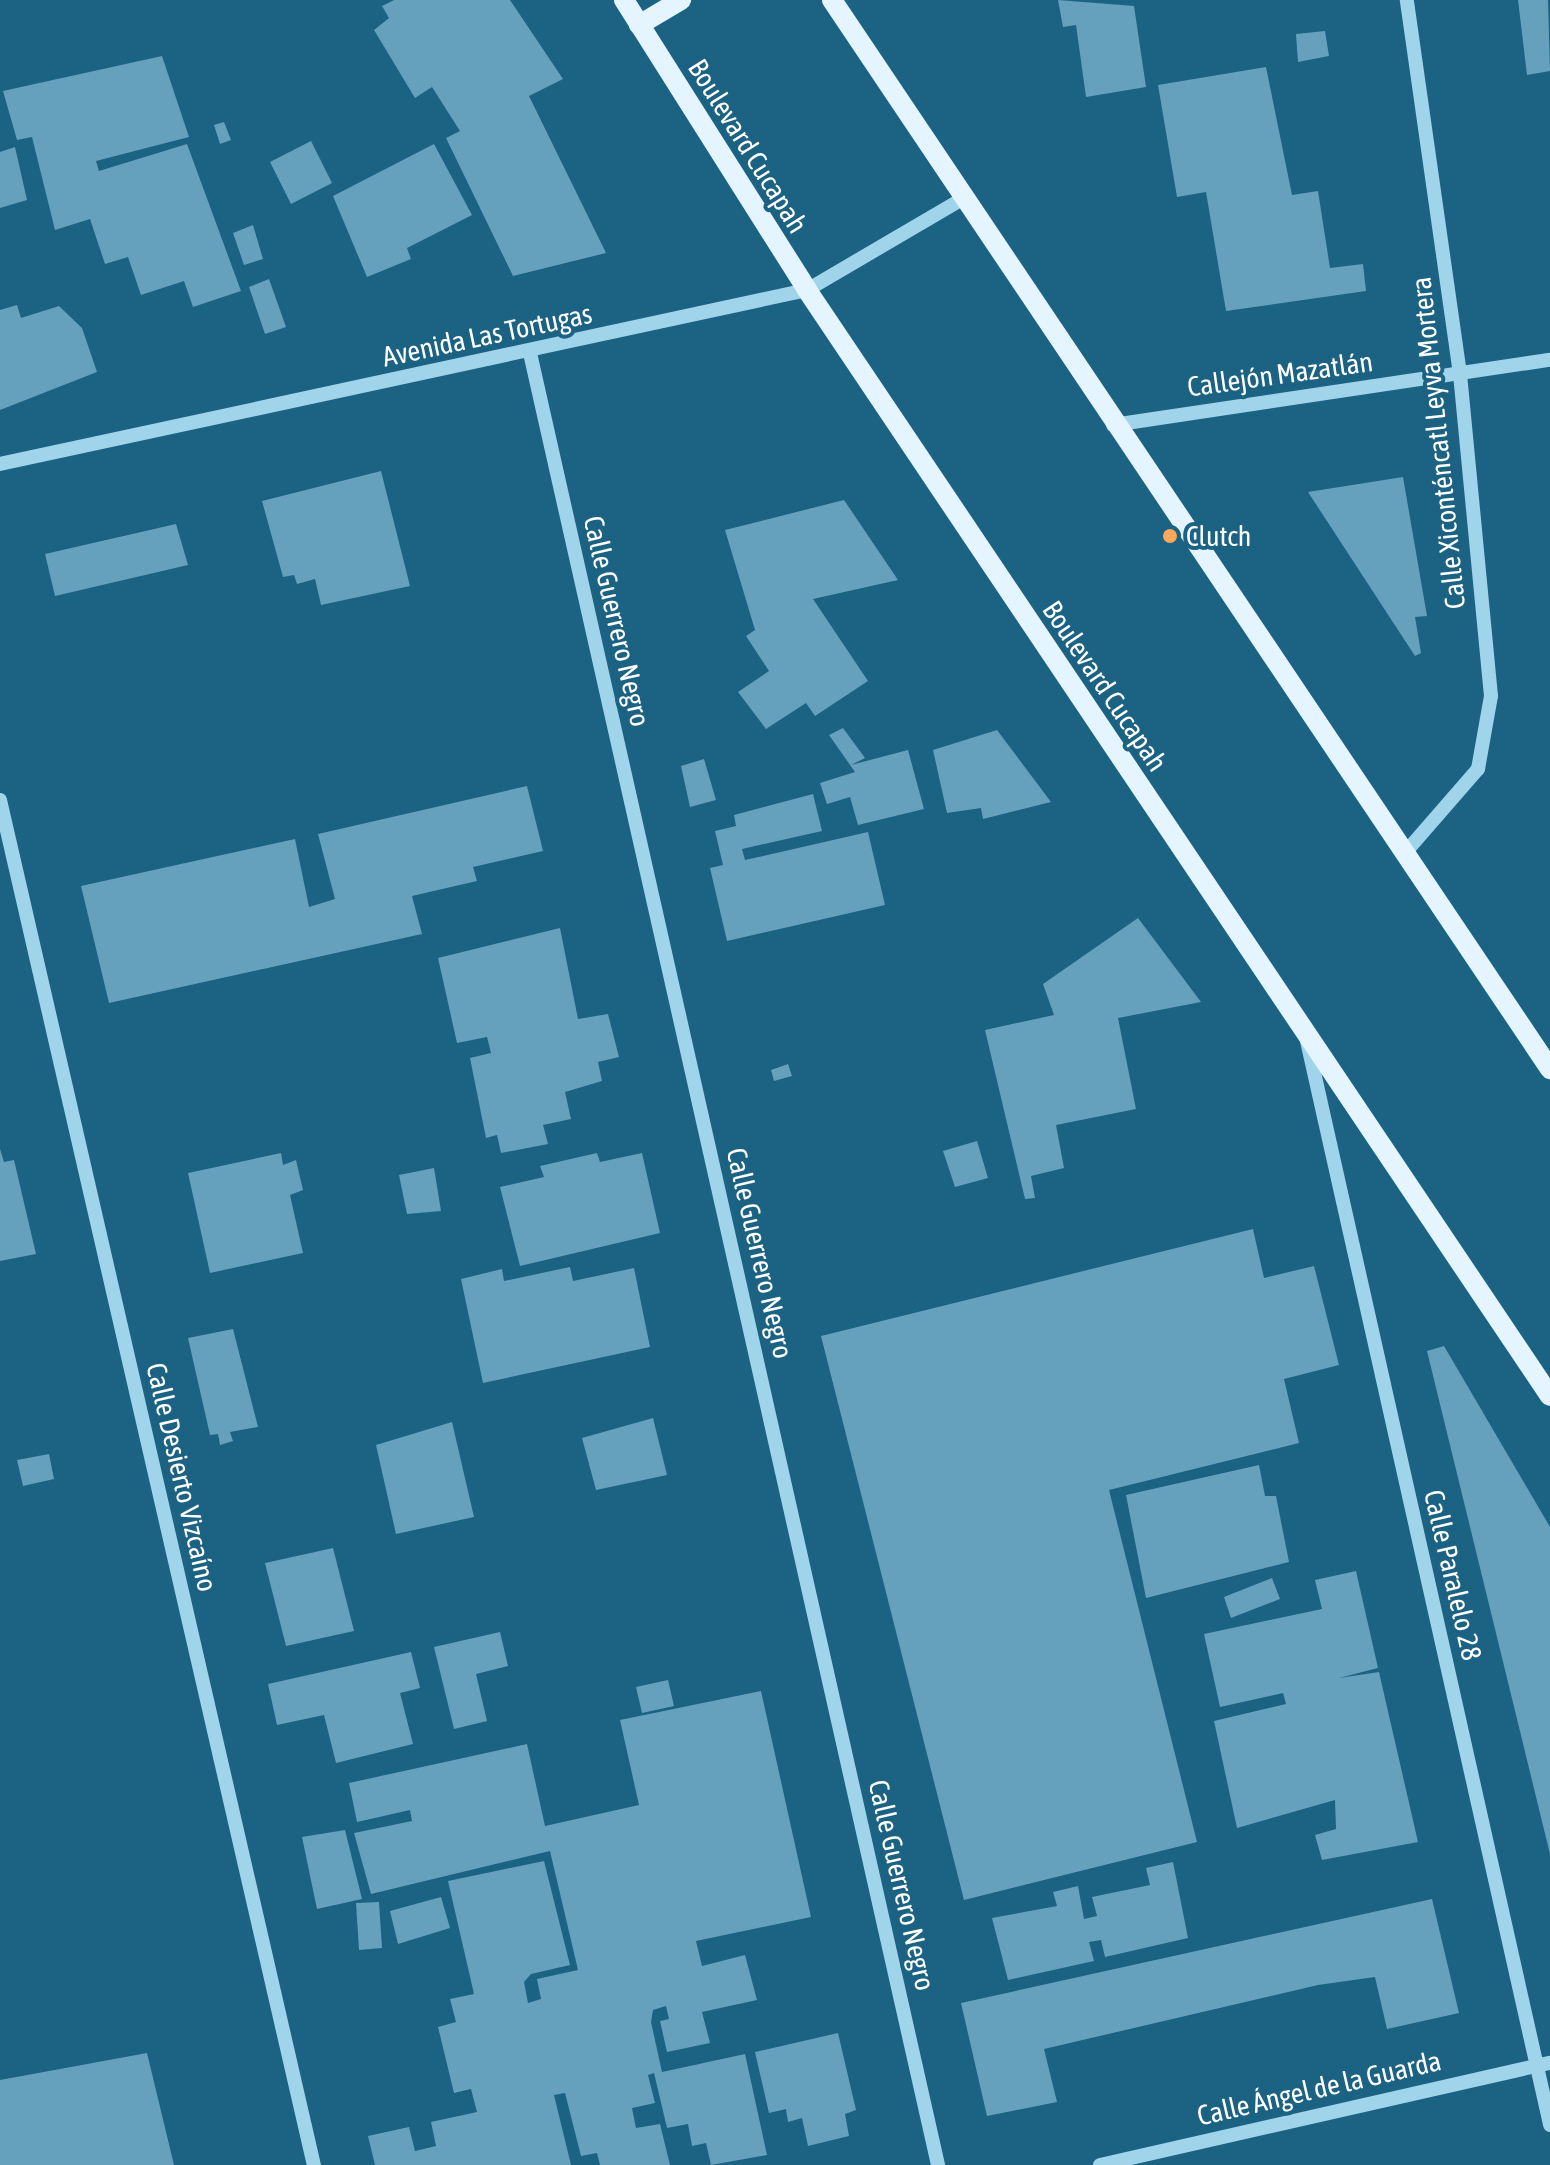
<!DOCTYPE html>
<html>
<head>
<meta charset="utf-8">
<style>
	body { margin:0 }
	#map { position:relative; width:1550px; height:2165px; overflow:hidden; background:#1b6283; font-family:"Asap Condensed",sans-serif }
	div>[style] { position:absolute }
	.building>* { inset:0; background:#65a1bc }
	.minor>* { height:14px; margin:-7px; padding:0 7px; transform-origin:7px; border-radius:7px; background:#a0d4eb }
	.major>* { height:20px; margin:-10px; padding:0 10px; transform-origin:10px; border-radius:10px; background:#e4f5ff }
	.dots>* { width:22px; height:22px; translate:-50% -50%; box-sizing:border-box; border:4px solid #1b6283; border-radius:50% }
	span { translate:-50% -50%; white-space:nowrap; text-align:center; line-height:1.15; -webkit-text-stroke:8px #1b6283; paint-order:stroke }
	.street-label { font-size:28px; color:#fff }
	.poi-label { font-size:28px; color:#fff }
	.left { translate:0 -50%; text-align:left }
</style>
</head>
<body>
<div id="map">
	<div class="building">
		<i style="clip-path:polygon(394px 0,510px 0,563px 79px,529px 96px,606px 253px,513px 276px,446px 138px,460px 131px,432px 87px,415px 98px,374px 30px,389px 18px,382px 6px)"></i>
		<i style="clip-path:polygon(1058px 0,1134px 6px,1146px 87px,1086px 97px,1076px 25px,1063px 27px)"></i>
		<i style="clip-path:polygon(1518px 0,1548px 0,1550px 71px,1527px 75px)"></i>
		<i style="clip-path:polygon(1325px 31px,1329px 56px,1298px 62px,1296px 34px)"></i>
		<i style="clip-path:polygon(162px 56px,189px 137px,96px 161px,99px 171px,187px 144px,241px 291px,193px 307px,184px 281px,141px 295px,128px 257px,105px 264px,90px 219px,55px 230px,32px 137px,17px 140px,3px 91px)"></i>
		<i style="clip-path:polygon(1266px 67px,1292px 195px,1318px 191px,1330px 268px,1363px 264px,1366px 291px,1226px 311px,1206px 192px,1177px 197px,1158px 85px)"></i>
		<i style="clip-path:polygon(224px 122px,231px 140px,220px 144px,214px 125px)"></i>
		<i style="clip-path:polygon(311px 141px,332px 183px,291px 204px,270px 162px)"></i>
		<i style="clip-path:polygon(434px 144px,472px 215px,407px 248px,411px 259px,367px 277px,333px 196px)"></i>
		<i style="clip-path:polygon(15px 147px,27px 200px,0 208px,0 152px)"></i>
		<i style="clip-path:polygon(253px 225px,263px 259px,244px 265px,233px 233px)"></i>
		<i style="clip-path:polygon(269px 279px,286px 327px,265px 334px,249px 287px)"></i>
		<i style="clip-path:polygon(17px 305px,21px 318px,59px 306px,82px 328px,97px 372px,0 410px,0 310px)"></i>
		<i style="clip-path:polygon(381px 471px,410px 586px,321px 605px,315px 579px,297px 584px,294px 575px,283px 577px,262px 501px)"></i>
		<i style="clip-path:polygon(1403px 477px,1427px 616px,1415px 617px,1421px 653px,1415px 656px,1308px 492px)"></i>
		<i style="clip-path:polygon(844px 500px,898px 580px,813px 599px,868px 681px,815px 716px,806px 703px,766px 729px,738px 692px,769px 671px,746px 636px,755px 630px,725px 530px)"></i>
		<i style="clip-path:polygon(176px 524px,188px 565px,55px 596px,45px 554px)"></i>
		<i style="clip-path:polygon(843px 728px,865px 758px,851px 765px,908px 750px,924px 809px,858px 825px,850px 797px,827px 804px,820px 783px,855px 772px,829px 735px)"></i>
		<i style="clip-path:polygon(997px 730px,1051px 802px,983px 819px,981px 808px,947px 813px,933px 750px)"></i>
		<i style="clip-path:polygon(704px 759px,716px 800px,690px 807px,681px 766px)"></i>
		<i style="clip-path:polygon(527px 786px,543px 851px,473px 867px,477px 881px,412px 896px,422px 934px,109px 1003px,81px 886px,295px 839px,309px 907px,335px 899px,318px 834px)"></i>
		<i style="clip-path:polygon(813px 794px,822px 831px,742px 849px,745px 860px,868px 832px,885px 905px,727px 941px,710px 868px,723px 865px,715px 831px,736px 826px,734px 815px)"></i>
		<i style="clip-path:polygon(1138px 918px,1201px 1002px,1118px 1018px,1136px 1109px,1056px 1125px,1064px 1168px,1031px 1176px,1035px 1198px,1025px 1199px,985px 1030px,1054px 1015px,1043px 984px)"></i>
		<i style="clip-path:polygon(560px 928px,578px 1019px,608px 1014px,619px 1057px,598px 1062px,602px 1081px,565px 1092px,571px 1119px,543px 1125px,548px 1144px,501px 1153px,497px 1135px,486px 1138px,470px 1058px,491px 1053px,487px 1037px,457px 1043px,438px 958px)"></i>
		<i style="clip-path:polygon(788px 1064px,792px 1076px,774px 1081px,771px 1070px)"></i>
		<i style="clip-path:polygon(977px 1141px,988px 1178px,955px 1187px,943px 1151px)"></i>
		<i style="clip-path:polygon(0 1149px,4px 1162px,14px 1160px,36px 1254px,0 1261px)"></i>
		<i style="clip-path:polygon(281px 1153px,283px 1165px,296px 1160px,303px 1190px,290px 1195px,303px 1253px,210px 1273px,188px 1173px)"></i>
		<i style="clip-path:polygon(597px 1153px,600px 1162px,642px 1153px,660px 1233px,520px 1266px,500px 1187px,544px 1177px,540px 1166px)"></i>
		<i style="clip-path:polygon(434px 1168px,441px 1211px,407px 1214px,399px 1175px)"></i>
		<i style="clip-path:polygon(1253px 1229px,1264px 1278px,1314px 1266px,1339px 1365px,1284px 1379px,1299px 1443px,1109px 1490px,1197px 1842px,964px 1900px,821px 1336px)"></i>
		<i style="clip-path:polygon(570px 1267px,573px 1281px,634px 1268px,650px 1347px,483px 1383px,461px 1279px,502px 1269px,504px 1281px)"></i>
		<i style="clip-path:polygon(233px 1329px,258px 1427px,230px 1432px,233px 1441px,220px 1445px,218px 1434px,210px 1435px,188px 1338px)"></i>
		<i style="clip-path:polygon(1444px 1346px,1550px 1527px,1550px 1854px,1427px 1351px)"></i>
		<i style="clip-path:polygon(653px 1418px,667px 1475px,596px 1490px,582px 1438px)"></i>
		<i style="clip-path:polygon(452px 1422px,474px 1517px,396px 1534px,376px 1445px)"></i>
		<i style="clip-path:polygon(49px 1454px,54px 1479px,23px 1486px,17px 1460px)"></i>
		<i style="clip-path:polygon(1259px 1465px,1265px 1496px,1276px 1496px,1289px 1562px,1146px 1598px,1126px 1495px)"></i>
		<i style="clip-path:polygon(333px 1548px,354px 1631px,286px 1646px,265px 1563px)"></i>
		<i style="clip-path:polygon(1356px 1571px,1378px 1668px,1339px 1678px,1379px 1672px,1418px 1842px,1322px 1860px,1315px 1835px,1336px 1829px,1335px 1800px,1237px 1828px,1214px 1721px,1286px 1704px,1283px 1693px,1220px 1707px,1204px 1634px,1322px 1609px,1315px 1580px)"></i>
		<i style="clip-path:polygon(1272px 1578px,1280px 1599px,1231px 1618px,1224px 1597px)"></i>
		<i style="clip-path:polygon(500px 1632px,508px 1666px,476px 1674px,487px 1721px,454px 1729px,434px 1647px)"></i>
		<i style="clip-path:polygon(411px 1652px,420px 1688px,400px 1693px,413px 1744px,336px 1763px,324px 1715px,277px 1725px,268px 1684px)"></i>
		<i style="clip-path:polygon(668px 1680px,674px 1706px,642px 1713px,636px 1687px)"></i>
		<i style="clip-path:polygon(761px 1691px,811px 1917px,696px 1941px,702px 1966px,745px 1955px,757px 2000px,702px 2012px,710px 2043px,667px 2052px,660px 2021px,669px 2019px,666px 2006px,653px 2010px,651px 2022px,662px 2072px,745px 2054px,767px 2155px,711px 2165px,706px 2143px,692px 2146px,688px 2124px,667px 2128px,654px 2073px,648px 2075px,655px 2103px,632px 2108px,636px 2128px,660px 2124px,670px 2165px,600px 2165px,597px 2153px,581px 2156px,565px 2093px,554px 2095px,571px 2165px,375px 2165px,368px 2136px,409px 2127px,415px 2151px,436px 2146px,431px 2122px,477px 2112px,471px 2089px,454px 2093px,438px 2027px,456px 2022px,450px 1999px,474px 1994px,448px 1881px,544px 1861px,570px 1965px,531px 1974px,524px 1982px,528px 2003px,541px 1999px,537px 1979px,578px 1970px,550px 1851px,371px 1894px,354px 1833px,412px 1821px,410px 1810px,357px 1822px,349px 1783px,527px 1744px,545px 1826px,639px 1805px,620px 1720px)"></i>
		<i style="clip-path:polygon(345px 1830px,362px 1899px,317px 1909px,302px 1837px)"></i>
		<i style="clip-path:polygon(1173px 1862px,1188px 1938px,1105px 1957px,1101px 1940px,1089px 1942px,1094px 1961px,1008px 1980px,992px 1918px,1057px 1906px,1053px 1892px,1078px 1886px,1084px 1919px,1097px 1916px,1092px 1897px,1150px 1885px,1146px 1868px)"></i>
		<i style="clip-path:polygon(441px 1897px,450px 1928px,398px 1944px,390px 1911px)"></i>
		<i style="clip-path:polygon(1432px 1899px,1459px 2013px,1387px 2029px,1375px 1977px,1318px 1985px,1044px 2049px,1057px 2102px,987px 2116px,961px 2003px)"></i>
		<i style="clip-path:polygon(379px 1902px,382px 1948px,359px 1950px,356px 1903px)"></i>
		<i style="clip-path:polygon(838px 2033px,856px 2110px,845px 2114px,849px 2136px,808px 2146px,802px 2118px,788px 2122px,786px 2109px,769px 2113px,755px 2052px)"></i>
		<i style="clip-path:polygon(147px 2053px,174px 2165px,0 2165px,0 2080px)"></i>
	</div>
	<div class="minor">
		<i style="left:530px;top:353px;width:1857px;rotate:77.31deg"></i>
		<i style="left:1113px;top:425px;width:442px;rotate:-8.5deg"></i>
		<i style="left:0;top:464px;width:826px;rotate:-12.17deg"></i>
		<i style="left:807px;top:290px;width:180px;rotate:-30.4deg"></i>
		<i style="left:0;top:800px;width:1401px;rotate:77.05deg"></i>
		<i style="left:1404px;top:854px;width:113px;rotate:-49deg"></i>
		<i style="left:1478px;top:769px;width:74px;rotate:-79.9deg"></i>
		<i style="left:1491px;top:696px;width:323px;rotate:-95.5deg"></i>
		<i style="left:1460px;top:374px;width:378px;rotate:-98.1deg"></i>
		<i style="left:1307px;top:1041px;width:1111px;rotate:77.36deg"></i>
		<i style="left:1100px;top:2165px;width:461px;rotate:-12.8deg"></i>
	</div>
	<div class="major">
		<i style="left:624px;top:0;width:343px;rotate:57.7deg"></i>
		<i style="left:807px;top:290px;width:1332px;rotate:56.11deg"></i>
		<i style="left:832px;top:0;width:1288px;rotate:56.11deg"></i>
		<i style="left:639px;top:25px;width:49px;rotate:-30.8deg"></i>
	</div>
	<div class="dots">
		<i style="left:1170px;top:536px;background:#fda75c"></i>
	</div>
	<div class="street-label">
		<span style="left:748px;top:146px;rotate:58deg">Boulevard Cucapah</span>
		<span style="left:487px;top:335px;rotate:-12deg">Avenida Las Tortugas</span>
		<span style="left:1280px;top:374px;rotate:-8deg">Callejón Mazatlán</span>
		<span style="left:1438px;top:443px;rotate:-96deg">Calle Xiconténcatl Leyva Mortera</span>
		<span style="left:617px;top:621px;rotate:77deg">Calle Guerrero Negro</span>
		<span style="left:1105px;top:686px;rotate:56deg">Boulevard Cucapah</span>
		<span style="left:760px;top:1253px;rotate:77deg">Calle Guerrero Negro</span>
		<span style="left:182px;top:1477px;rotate:77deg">Calle Desierto Vizcaíno</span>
		<span style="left:1453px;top:1575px;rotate:77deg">Calle Paralelo 28</span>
		<span style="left:902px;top:1885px;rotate:77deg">Calle Guerrero Negro</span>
		<span style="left:1319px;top:2088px;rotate:-13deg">Calle Ángel de la Guarda</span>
	</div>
	<div class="poi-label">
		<span class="left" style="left:1186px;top:536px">Clutch</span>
	</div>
</div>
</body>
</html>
